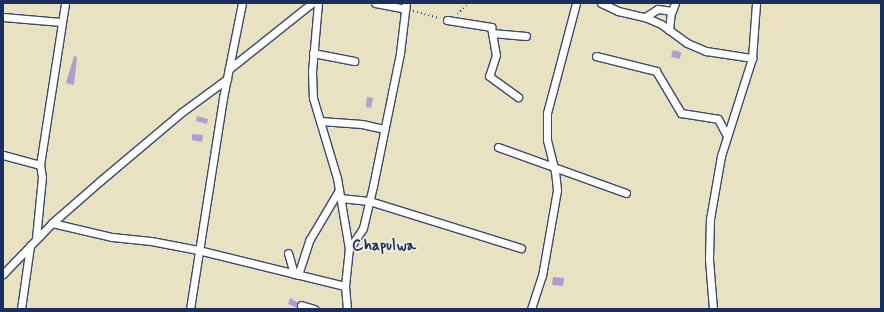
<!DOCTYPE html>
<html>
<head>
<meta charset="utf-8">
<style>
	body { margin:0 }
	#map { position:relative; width:884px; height:312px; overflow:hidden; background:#e8e2c2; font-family:Mynerve,sans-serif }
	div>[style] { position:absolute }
	.building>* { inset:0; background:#b09cd0 }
	.path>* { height:1.5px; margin-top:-0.75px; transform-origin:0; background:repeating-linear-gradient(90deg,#3a4a6d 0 1px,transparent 0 4px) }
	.roads { filter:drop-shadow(1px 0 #3a4a6d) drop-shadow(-1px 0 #3a4a6d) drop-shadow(0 1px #3a4a6d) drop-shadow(0 -1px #3a4a6d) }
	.minor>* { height:7px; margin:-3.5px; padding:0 3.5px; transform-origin:3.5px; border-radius:3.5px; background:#fff }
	span { translate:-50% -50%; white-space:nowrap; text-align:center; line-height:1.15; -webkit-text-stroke:3px #f7f3e8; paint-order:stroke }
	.quarter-label { font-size:16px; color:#1b2f5e; font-weight:700 }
	.frame { position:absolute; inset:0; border:4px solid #1b2f5e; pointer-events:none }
</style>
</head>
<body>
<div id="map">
	<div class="building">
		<i style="clip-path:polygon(673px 50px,681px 52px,680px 59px,671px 57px)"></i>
		<i style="clip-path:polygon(74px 56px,77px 57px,74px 85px,66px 83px)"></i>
		<i style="clip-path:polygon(367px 97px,373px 98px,371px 108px,366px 107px)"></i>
		<i style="clip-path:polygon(197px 116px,208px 119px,207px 124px,196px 121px)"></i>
		<i style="clip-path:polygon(192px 134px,203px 135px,202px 142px,192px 140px)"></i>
		<i style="clip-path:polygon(553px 277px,564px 278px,563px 286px,552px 285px)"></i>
		<i style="clip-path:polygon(290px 298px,297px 302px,297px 308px,288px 304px)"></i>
	</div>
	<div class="path">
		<i style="left:413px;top:11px;width:28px;rotate:15deg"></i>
		<i style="left:457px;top:14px;width:16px;rotate:-43deg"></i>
	</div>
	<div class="roads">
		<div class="minor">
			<i style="left:318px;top:3px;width:68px;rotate:95deg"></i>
			<i style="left:312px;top:71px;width:27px;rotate:88deg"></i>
			<i style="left:313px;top:98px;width:84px;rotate:73.3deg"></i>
			<i style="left:337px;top:178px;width:72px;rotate:80.4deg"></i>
			<i style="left:375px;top:3px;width:31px;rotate:11deg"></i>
			<i style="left:601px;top:3px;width:19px;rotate:25deg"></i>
			<i style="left:618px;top:11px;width:28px;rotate:13deg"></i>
			<i style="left:645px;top:17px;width:17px;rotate:24deg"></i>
			<i style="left:661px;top:24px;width:32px;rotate:36deg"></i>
			<i style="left:687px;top:43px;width:21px;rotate:23deg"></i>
			<i style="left:706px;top:51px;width:47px;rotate:8.7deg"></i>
			<i style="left:3px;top:17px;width:58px;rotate:4.9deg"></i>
			<i style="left:645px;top:17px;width:15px;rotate:-32deg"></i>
			<i style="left:658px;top:9px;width:14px;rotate:8deg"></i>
			<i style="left:672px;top:11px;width:9px;rotate:-69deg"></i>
			<i style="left:447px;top:20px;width:45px;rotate:9deg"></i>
			<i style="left:491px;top:27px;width:28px;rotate:80deg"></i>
			<i style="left:496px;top:55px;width:22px;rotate:108deg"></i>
			<i style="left:489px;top:76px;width:36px;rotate:36deg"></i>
			<i style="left:669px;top:30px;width:19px;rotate:-84deg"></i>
			<i style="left:492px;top:33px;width:34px;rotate:5deg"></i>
			<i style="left:313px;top:53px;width:42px;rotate:11deg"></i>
			<i style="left:596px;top:56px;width:62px;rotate:14deg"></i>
			<i style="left:656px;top:71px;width:49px;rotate:59.2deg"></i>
			<i style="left:681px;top:113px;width:37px;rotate:9deg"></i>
			<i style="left:718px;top:119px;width:19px;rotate:62deg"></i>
			<i style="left:229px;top:69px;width:106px;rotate:-38.5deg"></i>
			<i style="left:320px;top:121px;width:42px;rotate:4.1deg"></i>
			<i style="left:362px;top:124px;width:22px;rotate:13deg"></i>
			<i style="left:498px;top:147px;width:136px;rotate:19.8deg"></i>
			<i style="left:3px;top:155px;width:38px;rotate:15deg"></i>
			<i style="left:340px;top:198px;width:29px;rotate:6deg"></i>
			<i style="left:369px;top:201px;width:159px;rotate:17.2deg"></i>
			<i style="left:52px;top:223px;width:62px;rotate:13.1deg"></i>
			<i style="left:112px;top:237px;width:39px;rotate:6deg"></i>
			<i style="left:151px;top:241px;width:48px;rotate:10.8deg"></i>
			<i style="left:198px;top:250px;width:151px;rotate:13.8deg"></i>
			<i style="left:36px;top:238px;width:61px;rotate:-84.4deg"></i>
			<i style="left:42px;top:177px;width:12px;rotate:-99deg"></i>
			<i style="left:40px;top:165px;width:164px;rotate:-81.2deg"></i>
			<i style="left:288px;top:253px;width:22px;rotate:74deg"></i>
			<i style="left:3px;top:274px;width:71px;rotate:-46.1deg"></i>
			<i style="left:52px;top:223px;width:64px;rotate:-41.2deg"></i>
			<i style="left:100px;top:181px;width:107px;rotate:-40.1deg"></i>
			<i style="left:182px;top:112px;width:56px;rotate:-36.3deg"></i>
			<i style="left:298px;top:275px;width:38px;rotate:-72deg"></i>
			<i style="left:310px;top:239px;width:57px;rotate:-59.4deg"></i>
			<i style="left:301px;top:305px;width:14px;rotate:17deg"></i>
			<i style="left:21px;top:309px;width:64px;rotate:-81.9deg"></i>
			<i style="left:190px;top:309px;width:214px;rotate:-81.1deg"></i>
			<i style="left:223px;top:98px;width:97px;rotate:-78.7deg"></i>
			<i style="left:347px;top:309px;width:23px;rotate:-95deg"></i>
			<i style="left:345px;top:286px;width:37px;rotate:-84deg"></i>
			<i style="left:349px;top:249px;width:25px;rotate:-56deg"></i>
			<i style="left:363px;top:228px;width:43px;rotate:-76.6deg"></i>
			<i style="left:373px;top:186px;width:136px;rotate:-78.5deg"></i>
			<i style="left:400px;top:53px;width:50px;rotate:-83.2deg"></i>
			<i style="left:531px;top:309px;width:35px;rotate:-72deg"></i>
			<i style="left:542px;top:276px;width:87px;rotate:-80.1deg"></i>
			<i style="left:557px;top:190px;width:18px;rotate:-96deg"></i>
			<i style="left:555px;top:172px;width:33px;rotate:-104deg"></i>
			<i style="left:547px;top:140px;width:27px;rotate:-90deg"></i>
			<i style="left:547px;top:113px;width:114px;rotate:-75.2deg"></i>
			<i style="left:713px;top:309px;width:50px;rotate:-94.6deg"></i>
			<i style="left:709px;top:259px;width:40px;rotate:-88.6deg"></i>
			<i style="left:710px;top:219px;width:64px;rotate:-80.1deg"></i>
			<i style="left:721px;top:156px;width:103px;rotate:-72.4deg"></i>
			<i style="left:752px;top:58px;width:55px;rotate:-85.8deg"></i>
		</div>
	</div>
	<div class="quarter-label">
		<span style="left:384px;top:246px">Chapulwa</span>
	</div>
	<div class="frame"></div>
</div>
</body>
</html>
